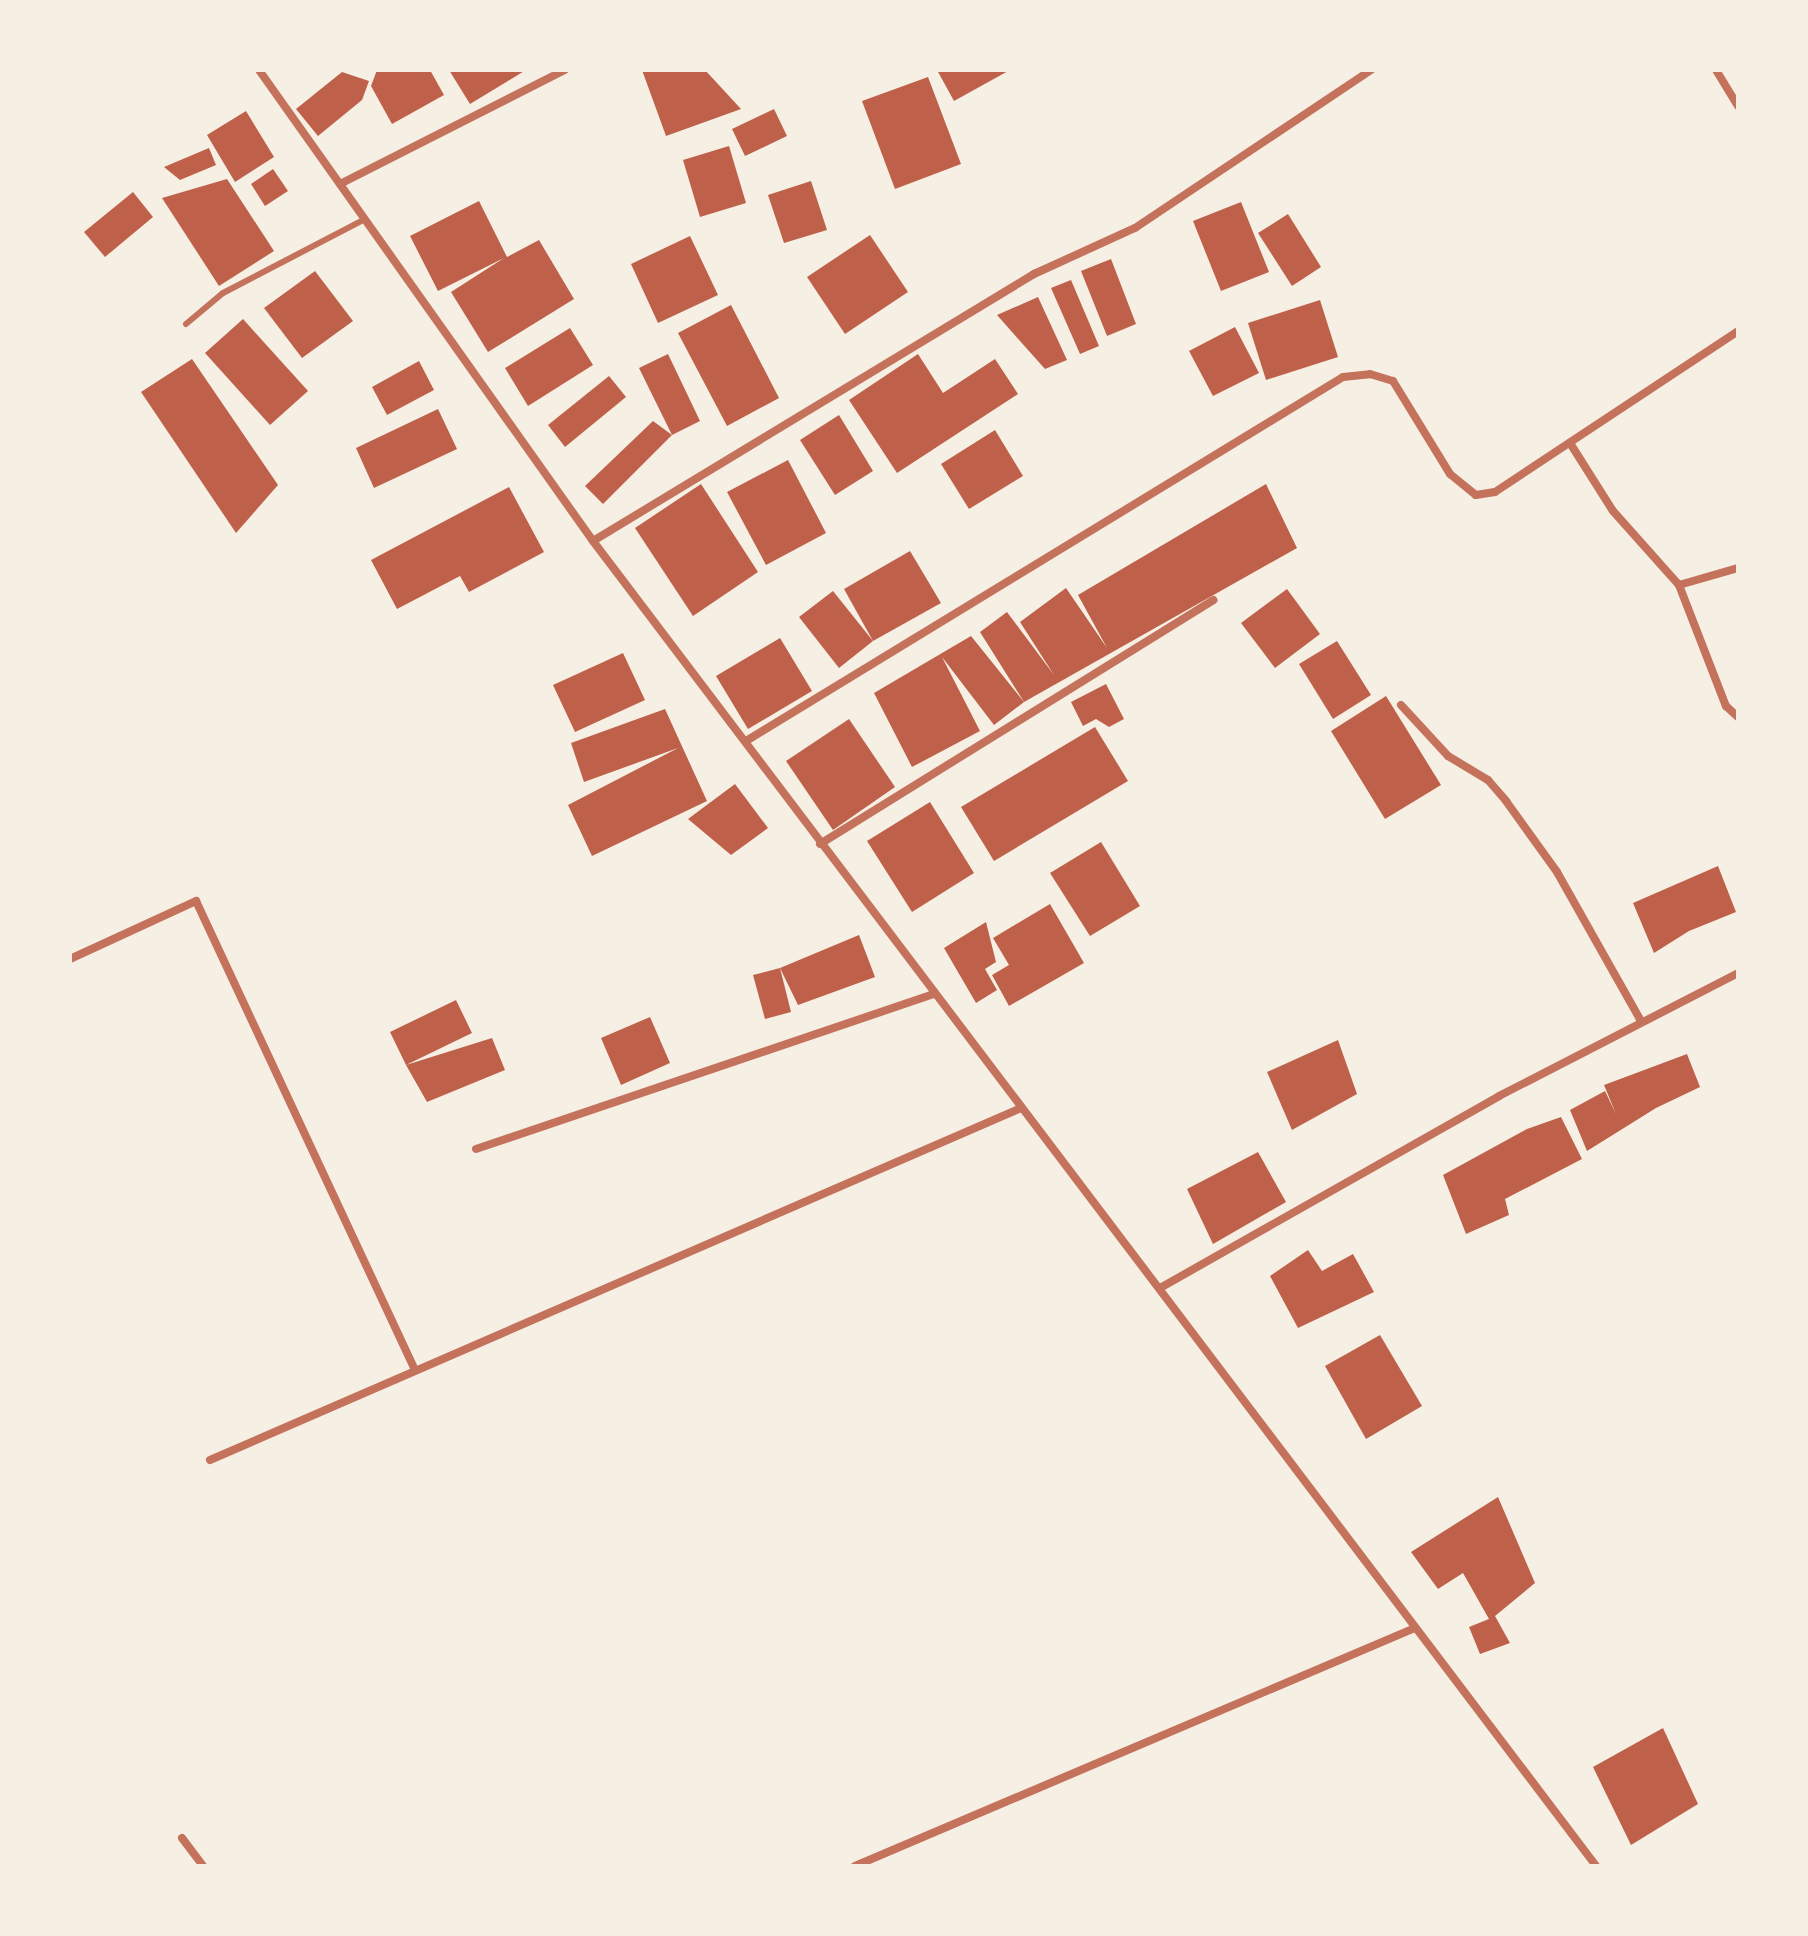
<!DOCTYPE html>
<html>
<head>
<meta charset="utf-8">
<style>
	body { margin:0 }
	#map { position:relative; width:1808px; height:1936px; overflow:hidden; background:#f6efe4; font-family:Inter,sans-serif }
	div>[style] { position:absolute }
	.building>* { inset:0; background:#bf614a }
	.service>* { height:6px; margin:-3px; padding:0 3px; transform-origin:3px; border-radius:3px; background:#c5725c }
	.minor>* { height:8px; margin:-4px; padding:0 4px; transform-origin:4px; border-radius:4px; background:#c5725c }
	span { translate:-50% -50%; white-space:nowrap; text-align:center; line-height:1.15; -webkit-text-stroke:6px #f6efe4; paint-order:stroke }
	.frame { position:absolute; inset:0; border:72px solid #f6efe4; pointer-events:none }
</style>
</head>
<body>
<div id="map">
	<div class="building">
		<i style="clip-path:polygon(377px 70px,430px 70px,444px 95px,392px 124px,371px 86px)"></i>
		<i style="clip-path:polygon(449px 70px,526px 70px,470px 104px)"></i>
		<i style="clip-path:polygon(642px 70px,705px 70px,741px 109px,666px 136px)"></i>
		<i style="clip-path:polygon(937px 70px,1010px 70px,954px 101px)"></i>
		<i style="clip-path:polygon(342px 72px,369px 81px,362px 100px,318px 136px,296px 109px)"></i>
		<i style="clip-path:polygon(928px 77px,961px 164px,895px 189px,862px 101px)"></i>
		<i style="clip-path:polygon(774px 109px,787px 136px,745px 156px,732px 129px)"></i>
		<i style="clip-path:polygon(246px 111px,274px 157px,235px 182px,207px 135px)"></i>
		<i style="clip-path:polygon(729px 146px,746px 203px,700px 217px,683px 160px)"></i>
		<i style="clip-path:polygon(209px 148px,216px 165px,180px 180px,164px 167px)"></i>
		<i style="clip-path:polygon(273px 169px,288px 191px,265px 206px,251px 184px)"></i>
		<i style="clip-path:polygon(227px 179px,274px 251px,219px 286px,162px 198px)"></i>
		<i style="clip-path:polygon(811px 181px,827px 230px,784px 243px,768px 195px)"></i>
		<i style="clip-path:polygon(133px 192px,153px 217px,105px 257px,84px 232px)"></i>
		<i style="clip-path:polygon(479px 201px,507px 257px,539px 240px,574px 299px,488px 352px,451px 292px,504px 258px,438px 291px,410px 236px)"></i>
		<i style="clip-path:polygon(1241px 202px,1269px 272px,1221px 291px,1193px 221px)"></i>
		<i style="clip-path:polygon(1288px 214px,1321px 267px,1292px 286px,1258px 233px)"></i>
		<i style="clip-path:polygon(870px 235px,908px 292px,845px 334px,807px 277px)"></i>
		<i style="clip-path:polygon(690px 236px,718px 295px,658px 323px,631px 264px)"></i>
		<i style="clip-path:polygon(1111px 259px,1136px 324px,1107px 336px,1081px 271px)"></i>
		<i style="clip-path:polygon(315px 271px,353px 321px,302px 358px,264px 308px)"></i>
		<i style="clip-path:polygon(1071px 280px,1099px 346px,1080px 354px,1051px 288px)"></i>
		<i style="clip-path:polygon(1038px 297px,1067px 360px,1045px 369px,997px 315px)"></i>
		<i style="clip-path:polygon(1320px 300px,1338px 357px,1266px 380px,1248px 323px)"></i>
		<i style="clip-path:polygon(731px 305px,779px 398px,727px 426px,678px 333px)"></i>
		<i style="clip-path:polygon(243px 319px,308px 391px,270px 425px,205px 353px)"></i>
		<i style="clip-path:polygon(1235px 327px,1259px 373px,1213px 396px,1189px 351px)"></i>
		<i style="clip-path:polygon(570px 328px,593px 365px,528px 406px,505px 368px)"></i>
		<i style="clip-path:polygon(668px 354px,700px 421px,672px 435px,639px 368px)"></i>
		<i style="clip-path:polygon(918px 354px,943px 393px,995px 359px,1018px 394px,897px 473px,849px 400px)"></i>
		<i style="clip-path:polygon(192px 359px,278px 485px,236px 533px,141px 392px)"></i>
		<i style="clip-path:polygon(419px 361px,434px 390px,387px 415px,372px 387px)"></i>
		<i style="clip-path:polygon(609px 376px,626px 397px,565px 447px,548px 425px)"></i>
		<i style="clip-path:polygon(438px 409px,457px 449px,374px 488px,356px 448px)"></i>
		<i style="clip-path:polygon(839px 415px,873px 471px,835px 495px,800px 440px)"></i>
		<i style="clip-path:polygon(653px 421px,672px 435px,603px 504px,585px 486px)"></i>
		<i style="clip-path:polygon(995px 430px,1023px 476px,969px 509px,941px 464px)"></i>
		<i style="clip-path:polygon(788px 460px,826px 533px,766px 565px,727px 492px)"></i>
		<i style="clip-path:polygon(701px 484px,758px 572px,693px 616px,635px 528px)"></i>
		<i style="clip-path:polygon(1266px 484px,1297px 548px,1024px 702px,980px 632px,1007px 612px,1054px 675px,1020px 622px,1066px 588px,1107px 648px,1078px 595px)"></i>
		<i style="clip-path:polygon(509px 487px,544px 552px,469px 592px,460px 576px,397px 609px,371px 560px)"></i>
		<i style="clip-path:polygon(910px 551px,941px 603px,873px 641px,844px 589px)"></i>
		<i style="clip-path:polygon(1287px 589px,1320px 634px,1275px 668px,1241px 623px)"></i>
		<i style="clip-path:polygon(833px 591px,873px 641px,839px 668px,799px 617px)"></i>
		<i style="clip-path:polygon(971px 636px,1024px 702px,994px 725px,942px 657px,980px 731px,912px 767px,874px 693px)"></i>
		<i style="clip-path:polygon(780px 638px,812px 691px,748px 729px,716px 676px)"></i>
		<i style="clip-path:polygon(1337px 641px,1371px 695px,1333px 719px,1299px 664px)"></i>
		<i style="clip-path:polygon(623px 653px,645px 700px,575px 732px,553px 685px)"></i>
		<i style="clip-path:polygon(1106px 684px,1124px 719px,1109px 727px,1096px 719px,1083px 726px,1071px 702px)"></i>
		<i style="clip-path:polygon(1386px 696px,1441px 785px,1385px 819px,1331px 731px)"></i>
		<i style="clip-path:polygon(665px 709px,707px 801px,592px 856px,568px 805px,678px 748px,584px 782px,571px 743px)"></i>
		<i style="clip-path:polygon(849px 719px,895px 787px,833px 830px,786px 761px)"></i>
		<i style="clip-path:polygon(1095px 727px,1128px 781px,994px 861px,961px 807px)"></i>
		<i style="clip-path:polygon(735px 784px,768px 828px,731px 855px,688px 819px)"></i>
		<i style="clip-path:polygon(930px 802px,974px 873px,912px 912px,867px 841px)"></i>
		<i style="clip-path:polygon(1101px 842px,1140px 906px,1090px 936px,1050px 873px)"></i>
		<i style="clip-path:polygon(1718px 866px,1736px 912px,1689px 931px,1654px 953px,1633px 903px)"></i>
		<i style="clip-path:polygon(1050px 904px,1084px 963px,1009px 1006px,992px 975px,1009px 965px,993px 938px)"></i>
		<i style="clip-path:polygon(986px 922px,996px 962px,985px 969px,997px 990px,976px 1003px,944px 948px)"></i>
		<i style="clip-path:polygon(859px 935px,875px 977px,798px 1005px,780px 968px)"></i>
		<i style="clip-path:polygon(780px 968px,791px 1012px,765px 1019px,753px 975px)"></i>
		<i style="clip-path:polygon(456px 1000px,472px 1033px,406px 1065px,492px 1038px,505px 1070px,427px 1102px,406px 1065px,390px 1032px)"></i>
		<i style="clip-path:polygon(650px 1017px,670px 1063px,621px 1085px,601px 1038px)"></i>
		<i style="clip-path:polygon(1338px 1040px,1357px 1094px,1292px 1130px,1267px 1072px)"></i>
		<i style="clip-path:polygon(1687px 1054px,1700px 1087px,1656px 1108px,1587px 1151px,1570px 1110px,1605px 1091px,1616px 1114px,1604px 1085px)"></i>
		<i style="clip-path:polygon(1561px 1117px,1582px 1159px,1505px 1199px,1509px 1215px,1466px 1234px,1443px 1175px,1527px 1129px)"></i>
		<i style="clip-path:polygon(1258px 1152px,1286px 1202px,1213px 1244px,1187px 1189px)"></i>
		<i style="clip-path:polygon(1308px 1250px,1322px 1271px,1353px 1254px,1374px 1292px,1298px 1328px,1270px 1276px)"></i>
		<i style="clip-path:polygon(1380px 1335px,1422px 1406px,1366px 1439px,1325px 1366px)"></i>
		<i style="clip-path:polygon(1498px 1497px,1535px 1583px,1495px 1616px,1510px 1643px,1480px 1654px,1469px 1627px,1489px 1619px,1463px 1573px,1438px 1589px,1411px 1552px)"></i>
		<i style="clip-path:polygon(1663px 1728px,1698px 1804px,1631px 1845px,1593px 1767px)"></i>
	</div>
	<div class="service">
		<i style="left:186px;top:324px;width:48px;rotate:-40deg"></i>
		<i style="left:223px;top:293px;width:160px;rotate:-27.5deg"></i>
	</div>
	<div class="minor">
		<i style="left:259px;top:70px;width:577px;rotate:54.66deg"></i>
		<i style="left:593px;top:541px;width:1662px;rotate:52.87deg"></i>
		<i style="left:1716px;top:70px;width:42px;rotate:58.6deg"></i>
		<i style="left:340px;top:184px;width:252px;rotate:-26.9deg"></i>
		<i style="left:1570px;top:443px;width:80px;rotate:57.7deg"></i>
		<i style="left:1613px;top:511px;width:99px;rotate:48.3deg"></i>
		<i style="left:1679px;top:585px;width:61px;rotate:-16.1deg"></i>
		<i style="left:593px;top:541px;width:516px;rotate:-31.19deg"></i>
		<i style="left:1034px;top:274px;width:111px;rotate:-24.5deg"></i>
		<i style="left:1135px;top:228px;width:284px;rotate:-33.8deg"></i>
		<i style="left:1679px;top:585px;width:130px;rotate:68.8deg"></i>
		<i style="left:1726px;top:706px;width:16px;rotate:43deg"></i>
		<i style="left:1401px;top:705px;width:69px;rotate:47.3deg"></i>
		<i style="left:1448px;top:756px;width:47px;rotate:31deg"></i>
		<i style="left:1488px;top:780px;width:28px;rotate:49deg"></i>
		<i style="left:1506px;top:801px;width:87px;rotate:54.3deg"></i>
		<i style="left:1557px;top:872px;width:171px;rotate:60.6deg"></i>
		<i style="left:746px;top:741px;width:699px;rotate:-31.37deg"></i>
		<i style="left:1343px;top:377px;width:27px;rotate:-6deg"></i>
		<i style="left:1370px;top:374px;width:24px;rotate:17deg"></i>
		<i style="left:1393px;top:381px;width:109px;rotate:58.5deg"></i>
		<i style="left:1450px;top:474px;width:33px;rotate:39deg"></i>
		<i style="left:1476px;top:495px;width:19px;rotate:-9deg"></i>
		<i style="left:1495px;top:492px;width:291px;rotate:-33.5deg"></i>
		<i style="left:820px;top:844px;width:463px;rotate:-31.8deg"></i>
		<i style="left:70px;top:959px;width:139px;rotate:-24.7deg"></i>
		<i style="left:196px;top:901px;width:518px;rotate:64.97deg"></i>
		<i style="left:476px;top:1149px;width:484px;rotate:-18.7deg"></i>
		<i style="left:1160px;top:1288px;width:390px;rotate:-29.5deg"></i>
		<i style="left:1499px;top:1096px;width:269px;rotate:-27.2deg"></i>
		<i style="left:210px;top:1460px;width:884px;rotate:-23.46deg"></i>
		<i style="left:182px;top:1838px;width:35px;rotate:53deg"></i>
		<i style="left:855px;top:1866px;width:608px;rotate:-23.03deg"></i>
	</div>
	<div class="frame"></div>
</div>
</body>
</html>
